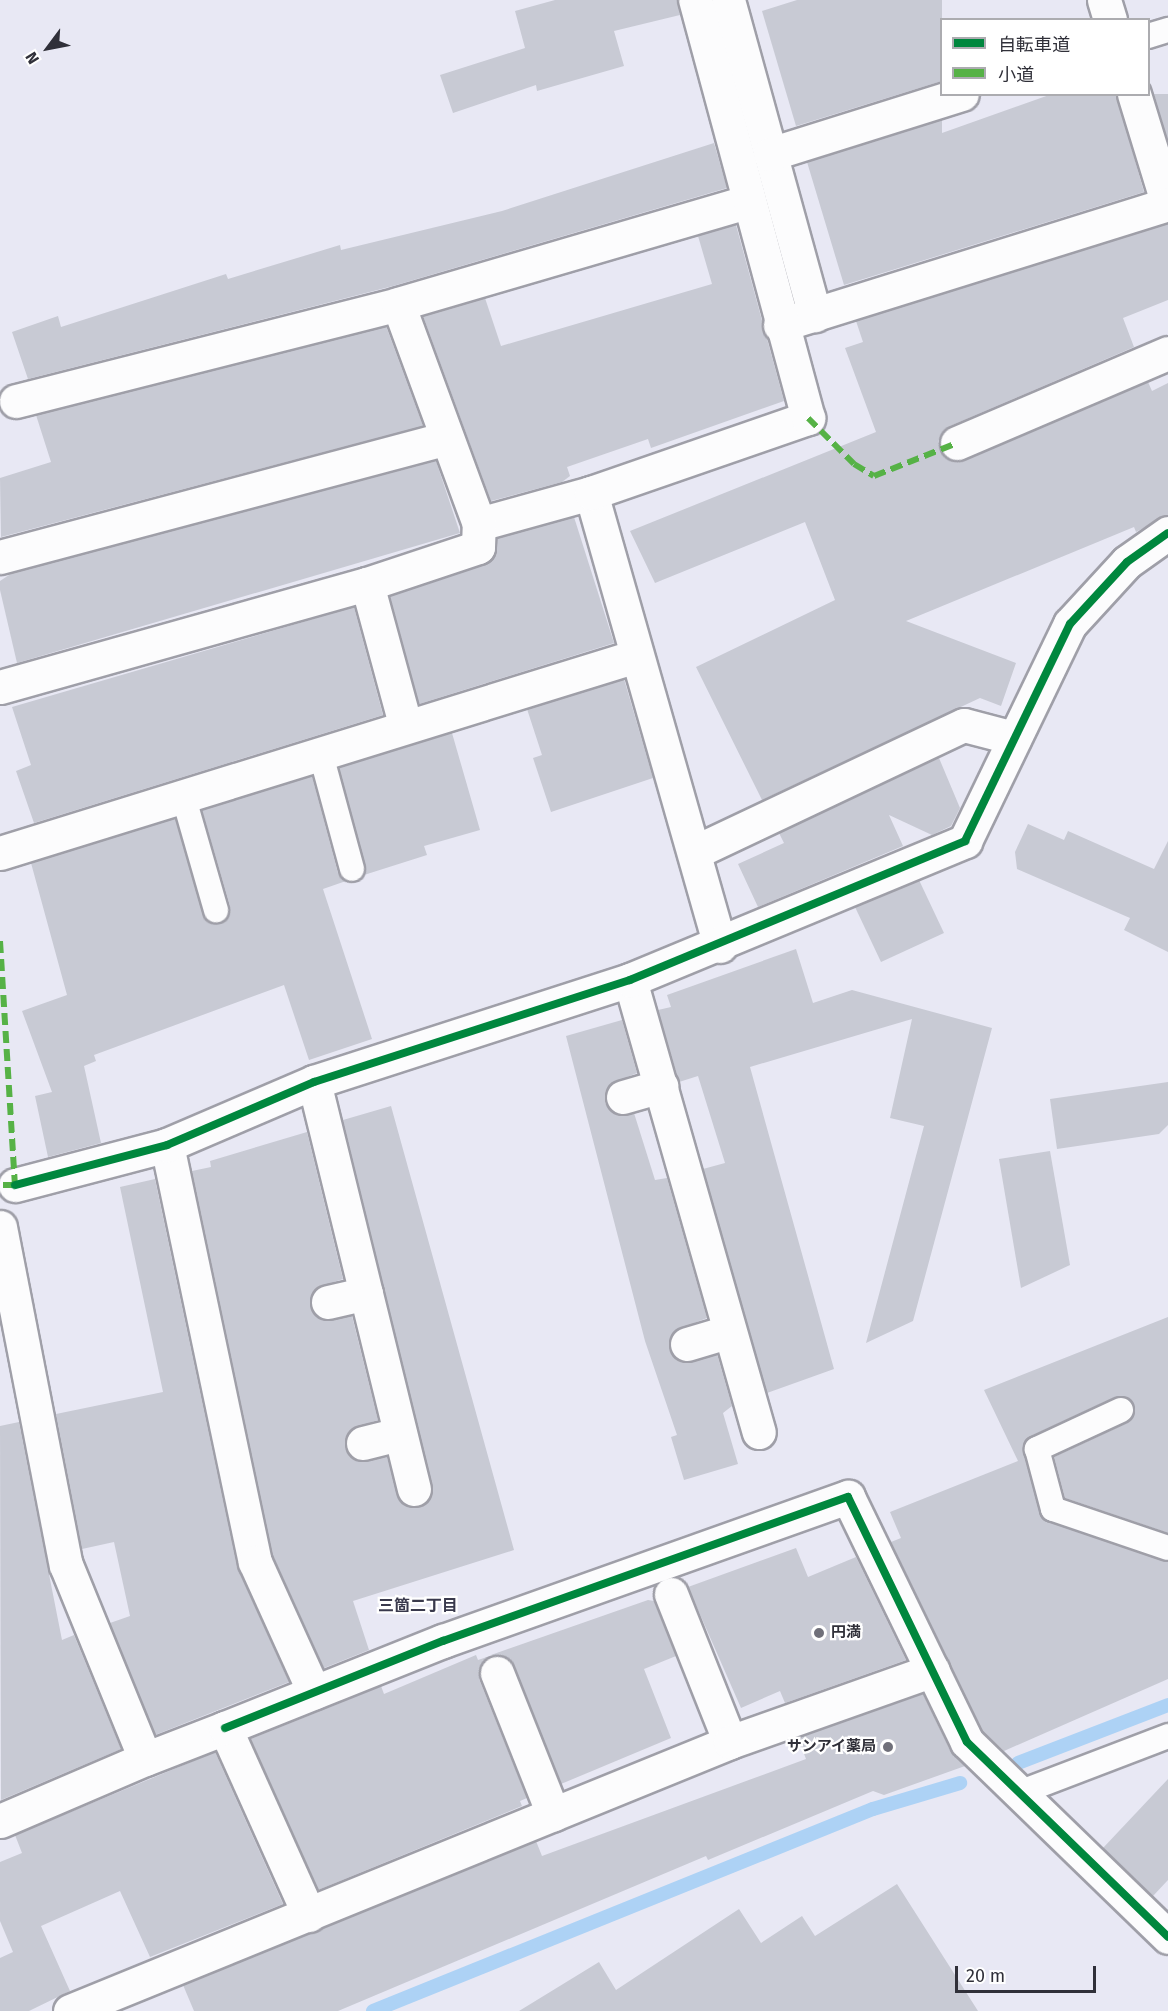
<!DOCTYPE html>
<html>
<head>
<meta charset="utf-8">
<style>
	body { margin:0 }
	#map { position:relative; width:1168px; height:2011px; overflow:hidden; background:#e8e8f4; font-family:"Fira Sans","Noto Sans JP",sans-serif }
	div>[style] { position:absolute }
	.stream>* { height:14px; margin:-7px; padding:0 7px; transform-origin:7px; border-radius:7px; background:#add2f5 }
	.building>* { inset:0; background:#c8cad4 }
	.roads { filter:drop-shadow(2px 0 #9f9fa8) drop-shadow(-2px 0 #9f9fa8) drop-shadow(0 2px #9f9fa8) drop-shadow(0 -2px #9f9fa8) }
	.lane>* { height:24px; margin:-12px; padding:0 12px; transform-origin:12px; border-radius:12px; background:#fcfcfd }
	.street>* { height:33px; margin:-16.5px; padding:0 16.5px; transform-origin:16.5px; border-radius:16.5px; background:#fcfcfd }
	.quiet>* { height:6px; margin-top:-3px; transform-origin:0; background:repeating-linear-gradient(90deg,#56b246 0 12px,transparent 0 18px) }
	.cycleway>* { height:8px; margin:-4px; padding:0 4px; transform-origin:4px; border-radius:4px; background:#00873e }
	.dots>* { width:16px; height:16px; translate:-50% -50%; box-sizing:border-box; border:3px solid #fff; border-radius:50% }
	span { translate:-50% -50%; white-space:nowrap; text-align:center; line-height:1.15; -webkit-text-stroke:4.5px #fff; paint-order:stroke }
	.poi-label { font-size:15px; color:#303039; font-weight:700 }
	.left { translate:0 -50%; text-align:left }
	.right { translate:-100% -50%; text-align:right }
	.neighbourhood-label { font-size:16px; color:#39394c; font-weight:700 }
	.legend { position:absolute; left:940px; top:18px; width:210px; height:78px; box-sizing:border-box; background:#fff; border:2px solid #acacb0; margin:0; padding:8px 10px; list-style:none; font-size:18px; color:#303039 }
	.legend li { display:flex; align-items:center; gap:12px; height:30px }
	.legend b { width:30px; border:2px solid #acacb0 }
	.north { position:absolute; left:18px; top:18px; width:60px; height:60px; -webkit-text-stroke:4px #fff; paint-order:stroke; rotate:238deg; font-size:16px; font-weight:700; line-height:24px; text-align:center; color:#303039 }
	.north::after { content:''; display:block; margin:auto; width:21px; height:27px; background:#303039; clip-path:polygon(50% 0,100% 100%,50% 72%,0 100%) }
	.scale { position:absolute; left:955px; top:1966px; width:141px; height:27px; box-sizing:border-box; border:3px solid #303039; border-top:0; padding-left:8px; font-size:18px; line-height:21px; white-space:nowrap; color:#303039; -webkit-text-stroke:4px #fff; paint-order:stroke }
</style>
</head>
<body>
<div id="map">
	<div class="stream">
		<i style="left:1018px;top:1763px;width:161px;rotate:-21.1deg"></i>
		<i style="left:373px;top:2011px;width:539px;rotate:-22deg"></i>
		<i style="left:873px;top:1809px;width:91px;rotate:-16.6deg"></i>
	</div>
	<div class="building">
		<i style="clip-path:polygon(555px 0,677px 0,680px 15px,614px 31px,624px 66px,537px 91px,536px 85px,453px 113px,440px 75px,525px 48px,515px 11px)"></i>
		<i style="clip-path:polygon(797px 0,942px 0,942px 81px,796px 126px,762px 11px)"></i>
		<i style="clip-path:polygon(1052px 94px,1116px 94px,1144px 192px,844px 285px,807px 162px,942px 120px,942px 133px)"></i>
		<i style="clip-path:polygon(1154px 94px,1168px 94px,1168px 141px)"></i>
		<i style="clip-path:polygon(714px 143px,727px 188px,393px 286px,28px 379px,12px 332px,58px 316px,61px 327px,226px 274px,228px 279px,340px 245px,341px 250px,502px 211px)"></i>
		<i style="clip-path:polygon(1168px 224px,1168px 300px,1123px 318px,1134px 347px,950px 426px,938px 441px,945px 458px,964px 460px,1148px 382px,1152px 391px,1168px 383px,1168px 515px,1136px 532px,1134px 527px,906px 621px,1016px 663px,1001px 706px,980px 698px,762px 800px,696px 667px,835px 600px,805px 522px,655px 583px,630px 531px,876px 432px,845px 348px,863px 342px,856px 321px)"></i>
		<i style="clip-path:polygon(736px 225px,784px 401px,651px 448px,648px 439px,567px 467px,570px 476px,562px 482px,491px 501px,423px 316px,485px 298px,501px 346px,712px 284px,698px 236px)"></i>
		<i style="clip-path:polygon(386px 326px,423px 426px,1px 537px,0 478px,51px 462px,36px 415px)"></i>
		<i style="clip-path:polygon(436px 461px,460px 533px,17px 663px,0 590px,0 581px,12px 573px)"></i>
		<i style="clip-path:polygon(574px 517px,614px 643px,419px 704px,390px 596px,485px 564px,493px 558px,497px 538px)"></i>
		<i style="clip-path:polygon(354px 607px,383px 715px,34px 823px,16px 771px,31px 765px,12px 707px)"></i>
		<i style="clip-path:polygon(624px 679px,653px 778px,551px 812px,533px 758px,542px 755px,527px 709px)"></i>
		<i style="clip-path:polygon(452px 733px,480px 830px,424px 846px,427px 855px,364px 875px,339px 768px)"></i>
		<i style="clip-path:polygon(939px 758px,960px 808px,951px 826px,932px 835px,889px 815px,903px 846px,758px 907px,738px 864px,784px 843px,779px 833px)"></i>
		<i style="clip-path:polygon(312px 776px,338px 873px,346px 881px,323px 889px,372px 1039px,309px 1060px,284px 985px,94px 1055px,96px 1061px,84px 1066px,101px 1143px,48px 1157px,35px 1096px,52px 1092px,22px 1011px,67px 995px,31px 863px,175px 818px,203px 914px,220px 923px,230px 906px,202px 810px)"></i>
		<i style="clip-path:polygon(1028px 824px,1064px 840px,1068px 831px,1154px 869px,1168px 841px,1168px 952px,1124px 930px,1130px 918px,1017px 869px,1015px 852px)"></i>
		<i style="clip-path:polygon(919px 880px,944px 933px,881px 962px,855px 907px)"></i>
		<i style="clip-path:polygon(796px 949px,813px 1003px,852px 990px,992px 1028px,913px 1321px,866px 1343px,924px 1126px,890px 1118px,912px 1019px,750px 1067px,834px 1369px,767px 1393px,703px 1169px,725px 1163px,698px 1076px,679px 1082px,658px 1010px,671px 1007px,667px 995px)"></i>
		<i style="clip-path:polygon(622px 1020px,637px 1073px,610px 1084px,605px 1103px,618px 1115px,634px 1113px,655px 1180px,667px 1178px,707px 1318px,674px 1331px,669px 1349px,683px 1362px,717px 1354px,732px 1406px,723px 1413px,738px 1464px,684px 1480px,671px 1437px,677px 1435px,645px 1341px,566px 1036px)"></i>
		<i style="clip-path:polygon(1168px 1082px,1168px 1125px,1159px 1134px,1057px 1149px,1050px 1099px)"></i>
		<i style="clip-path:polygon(391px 1106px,514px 1550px,353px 1601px,369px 1650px,324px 1668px,273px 1556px,192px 1171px,211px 1167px,210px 1161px,307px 1132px,343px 1279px,316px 1288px,310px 1307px,323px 1320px,352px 1316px,378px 1420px,351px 1429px,345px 1448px,358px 1461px,387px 1457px,400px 1502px,419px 1507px,432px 1495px,432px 1485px,343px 1120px)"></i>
		<i style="clip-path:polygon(1050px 1151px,1070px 1265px,1021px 1288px,999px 1159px)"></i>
		<i style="clip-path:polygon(155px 1179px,237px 1566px,289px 1682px,155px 1735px,110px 1623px,130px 1616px,114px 1542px,82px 1549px,56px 1414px,163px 1392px,120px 1187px)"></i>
		<i style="clip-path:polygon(1168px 1317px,1168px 1533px,1065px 1498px,1054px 1457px,1127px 1423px,1135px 1411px,1129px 1398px,1115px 1397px,1031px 1436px,1023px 1447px,1043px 1519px,1168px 1562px,1168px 1679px,1004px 1751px,982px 1731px,891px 1542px,901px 1538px,890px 1512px,1018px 1461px,984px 1390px)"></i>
		<i style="clip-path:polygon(19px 1422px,62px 1640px,74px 1635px,121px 1749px,1px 1800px,0 1426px)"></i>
		<i style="clip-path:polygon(796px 1548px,808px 1577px,856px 1557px,906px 1660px,785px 1703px,780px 1691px,741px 1708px,688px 1587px)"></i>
		<i style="clip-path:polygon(648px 1600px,654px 1601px,676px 1656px,644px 1669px,671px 1738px,561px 1784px,514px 1666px,508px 1658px,491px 1655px)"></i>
		<i style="clip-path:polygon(476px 1655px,478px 1660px,490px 1656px,479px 1670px,479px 1679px,527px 1798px,520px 1801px,522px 1806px,318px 1890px,250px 1738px,381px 1686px,384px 1694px)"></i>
		<i style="clip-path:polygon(923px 1694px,950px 1750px,965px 1766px,884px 1795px,873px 1791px,708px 1860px,706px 1856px,338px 2011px,194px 2011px,183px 1985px,536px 1841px,542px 1856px,806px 1759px,798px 1738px)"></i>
		<i style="clip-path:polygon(215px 1752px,283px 1904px,150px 1957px,120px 1891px,41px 1926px,70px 1991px,29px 2011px,0 2011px,0 1958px,13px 1952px,0 1921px,0 1862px,22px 1853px,15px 1835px)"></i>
		<i style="clip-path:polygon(1168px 1779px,1168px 1880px,1153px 1896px,1103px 1848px)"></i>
		<i style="clip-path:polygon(897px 1884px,978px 2011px,519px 2011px,599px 1962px,616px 1990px,739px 1909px,761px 1943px,802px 1916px,815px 1936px)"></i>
	</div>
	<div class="roads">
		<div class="lane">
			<i style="left:1148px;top:36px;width:21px;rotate:-17deg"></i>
			<i style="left:320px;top:751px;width:122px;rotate:74.8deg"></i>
			<i style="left:183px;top:795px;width:120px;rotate:74deg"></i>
			<i style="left:1121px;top:1410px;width:93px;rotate:155.1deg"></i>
			<i style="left:1037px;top:1449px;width:62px;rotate:75.1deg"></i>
			<i style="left:1053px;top:1509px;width:121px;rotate:18.7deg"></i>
			<i style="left:1019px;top:1793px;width:160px;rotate:-20.9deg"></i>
		</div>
		<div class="street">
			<i style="left:728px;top:0;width:327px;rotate:74.6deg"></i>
			<i style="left:1104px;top:0;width:21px;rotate:73deg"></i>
			<i style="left:1134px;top:94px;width:116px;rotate:73deg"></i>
			<i style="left:770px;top:154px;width:201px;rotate:-17.4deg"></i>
			<i style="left:780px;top:325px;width:406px;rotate:-17.3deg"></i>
			<i style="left:16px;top:401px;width:394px;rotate:-14.2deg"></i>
			<i style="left:398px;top:304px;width:364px;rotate:-16.3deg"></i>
			<i style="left:957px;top:443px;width:229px;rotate:-23.1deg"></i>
			<i style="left:591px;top:493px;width:471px;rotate:74.1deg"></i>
			<i style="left:479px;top:524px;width:116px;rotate:-15.5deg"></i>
			<i style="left:591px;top:493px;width:230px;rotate:-19.1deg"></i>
			<i style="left:808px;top:418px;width:433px;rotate:-105.1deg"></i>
			<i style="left:0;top:557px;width:460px;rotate:-14.9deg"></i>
			<i style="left:367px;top:584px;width:145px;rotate:74.8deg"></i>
			<i style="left:0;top:687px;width:381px;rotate:-15.7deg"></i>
			<i style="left:367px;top:584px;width:117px;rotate:-18.4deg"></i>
			<i style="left:478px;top:547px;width:23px;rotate:-88deg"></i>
			<i style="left:479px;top:524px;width:234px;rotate:-110.2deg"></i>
			<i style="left:697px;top:851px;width:295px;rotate:-25.3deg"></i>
			<i style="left:964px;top:725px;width:52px;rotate:14.6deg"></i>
			<i style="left:0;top:853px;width:666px;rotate:-17.21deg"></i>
			<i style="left:630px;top:980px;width:470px;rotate:74.1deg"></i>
			<i style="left:314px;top:1082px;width:419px;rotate:76.2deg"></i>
			<i style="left:623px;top:1097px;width:40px;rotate:-16deg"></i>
			<i style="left:167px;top:1145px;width:426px;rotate:78.1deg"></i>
			<i style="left:255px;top:1562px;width:143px;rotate:65.6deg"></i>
			<i style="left:15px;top:1185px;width:157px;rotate:-14.7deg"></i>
			<i style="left:167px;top:1145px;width:160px;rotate:-23.2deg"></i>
			<i style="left:314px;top:1082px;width:332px;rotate:-17.9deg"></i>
			<i style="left:630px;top:980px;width:363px;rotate:-22.5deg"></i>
			<i style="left:965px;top:841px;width:241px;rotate:-64.2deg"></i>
			<i style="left:1070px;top:624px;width:84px;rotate:-47.4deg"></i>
			<i style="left:1127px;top:562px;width:50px;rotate:-35.3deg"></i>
			<i style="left:0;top:1227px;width:344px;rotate:79deg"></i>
			<i style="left:66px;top:1565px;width:209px;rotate:67.8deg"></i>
			<i style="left:145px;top:1759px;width:86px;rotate:-21.2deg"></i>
			<i style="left:225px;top:1728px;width:205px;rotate:65.8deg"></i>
			<i style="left:328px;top:1302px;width:39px;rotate:-13deg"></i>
			<i style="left:687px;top:1344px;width:42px;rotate:-16.7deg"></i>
			<i style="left:363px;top:1443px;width:38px;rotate:-14deg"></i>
			<i style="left:671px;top:1594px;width:159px;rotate:68.3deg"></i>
			<i style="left:497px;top:1673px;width:152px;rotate:68.3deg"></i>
			<i style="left:225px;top:1728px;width:235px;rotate:-21.8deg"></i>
			<i style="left:443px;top:1641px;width:430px;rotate:-19.6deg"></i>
			<i style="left:848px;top:1497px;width:272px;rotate:64.1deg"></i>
			<i style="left:967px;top:1742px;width:280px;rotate:44.1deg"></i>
			<i style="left:0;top:1821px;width:158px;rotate:-23.2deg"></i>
			<i style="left:70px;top:2011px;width:713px;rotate:-22.17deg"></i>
			<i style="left:730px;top:1742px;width:215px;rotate:-19.5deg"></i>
		</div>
	</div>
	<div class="quiet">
		<i style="left:808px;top:418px;width:65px;rotate:45deg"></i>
		<i style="left:854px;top:464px;width:23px;rotate:31deg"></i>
		<i style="left:874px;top:476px;width:89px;rotate:-21.7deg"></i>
		<i style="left:0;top:941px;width:244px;rotate:86.5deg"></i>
		<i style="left:15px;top:1185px;width:15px;rotate:180deg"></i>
	</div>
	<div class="cycleway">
		<i style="left:15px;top:1185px;width:157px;rotate:-14.7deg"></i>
		<i style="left:167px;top:1145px;width:160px;rotate:-23.2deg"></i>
		<i style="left:314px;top:1082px;width:332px;rotate:-17.9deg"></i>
		<i style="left:630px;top:980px;width:363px;rotate:-22.5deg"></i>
		<i style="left:965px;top:841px;width:241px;rotate:-64.2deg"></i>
		<i style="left:1070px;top:624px;width:84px;rotate:-47.4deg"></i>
		<i style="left:1127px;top:562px;width:50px;rotate:-35.3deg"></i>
		<i style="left:225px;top:1728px;width:235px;rotate:-21.8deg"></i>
		<i style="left:443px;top:1641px;width:430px;rotate:-19.6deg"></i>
		<i style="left:848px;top:1497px;width:272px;rotate:64.1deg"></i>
		<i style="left:967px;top:1742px;width:280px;rotate:44.1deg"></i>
	</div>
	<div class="dots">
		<i style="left:819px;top:1633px;background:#70707a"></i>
		<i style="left:888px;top:1747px;background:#70707a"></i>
	</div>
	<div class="poi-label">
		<span class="left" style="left:831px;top:1633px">円満</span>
		<span class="right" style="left:876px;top:1747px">サンアイ薬局</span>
	</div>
	<div class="neighbourhood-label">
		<span style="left:418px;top:1606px">三箇二丁目</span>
	</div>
	<ul class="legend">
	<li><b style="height:8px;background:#00873e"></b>自転車道</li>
	<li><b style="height:8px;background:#56b246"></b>小道</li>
	</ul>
	<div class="north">N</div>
	<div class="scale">20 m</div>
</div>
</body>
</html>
